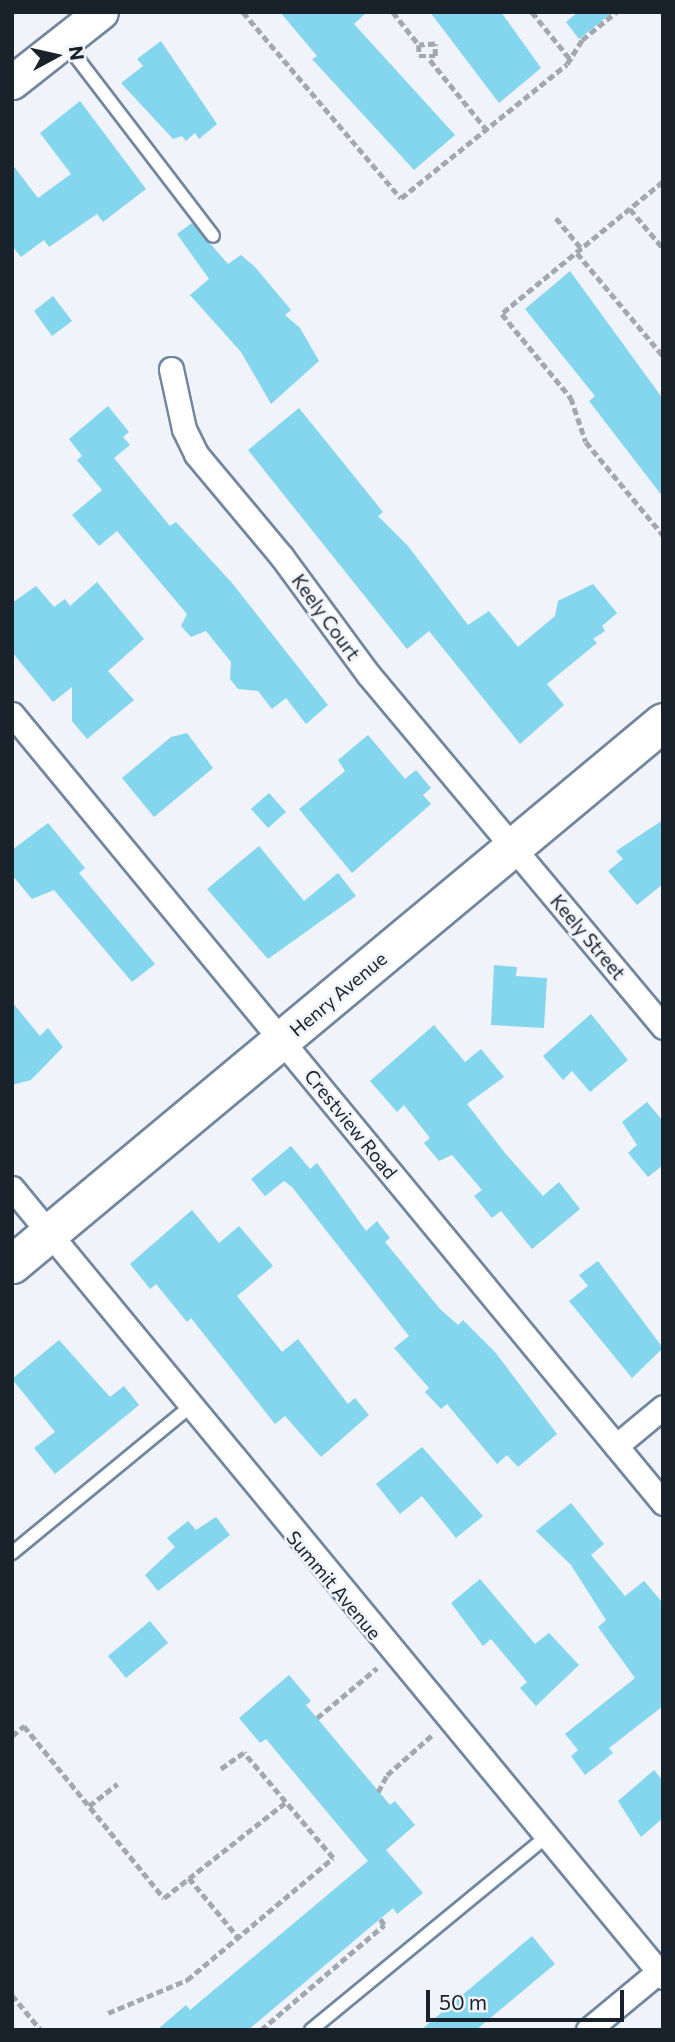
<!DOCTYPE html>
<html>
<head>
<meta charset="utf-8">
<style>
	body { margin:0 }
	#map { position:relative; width:675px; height:2042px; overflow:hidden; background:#f0f4fa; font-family:Commissioner,sans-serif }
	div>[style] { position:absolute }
	.building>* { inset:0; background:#84d5ee }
	.path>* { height:4.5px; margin-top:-2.25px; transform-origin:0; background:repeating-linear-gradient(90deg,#a2a8af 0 7px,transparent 0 10.5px) }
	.roads { filter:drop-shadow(2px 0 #72879e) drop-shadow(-2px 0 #72879e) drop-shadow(0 2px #72879e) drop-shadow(0 -2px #72879e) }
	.service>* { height:12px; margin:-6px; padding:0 6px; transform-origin:6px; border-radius:6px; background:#fff }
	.minor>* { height:23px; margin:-11.5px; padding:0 11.5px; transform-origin:11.5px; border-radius:11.5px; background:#fff }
	.secondary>* { height:33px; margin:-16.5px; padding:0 16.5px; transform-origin:16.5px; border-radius:16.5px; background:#fff }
	.primary>* { height:37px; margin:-18.5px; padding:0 18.5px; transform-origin:18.5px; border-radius:18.5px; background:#fff }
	span { translate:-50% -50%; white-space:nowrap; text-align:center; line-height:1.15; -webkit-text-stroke:5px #f0f4fa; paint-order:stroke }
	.street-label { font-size:19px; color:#19212a }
	.frame { position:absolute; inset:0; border:14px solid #19212a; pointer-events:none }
	.north { position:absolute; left:21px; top:21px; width:70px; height:70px; -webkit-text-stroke:5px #f0f4fa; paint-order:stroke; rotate:82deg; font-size:19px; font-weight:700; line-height:28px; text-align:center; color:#19212a }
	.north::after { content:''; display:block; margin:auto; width:24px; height:32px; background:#19212a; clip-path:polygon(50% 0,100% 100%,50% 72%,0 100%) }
	.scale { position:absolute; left:426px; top:1990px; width:198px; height:32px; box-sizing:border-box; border:4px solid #19212a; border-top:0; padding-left:9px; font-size:21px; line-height:24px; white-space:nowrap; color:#19212a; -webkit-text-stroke:5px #f0f4fa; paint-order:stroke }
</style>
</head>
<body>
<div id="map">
	<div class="building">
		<i style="clip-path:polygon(280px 12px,367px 12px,354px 24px,455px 135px,414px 170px,312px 59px,317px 56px)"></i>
		<i style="clip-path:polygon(430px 12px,501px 12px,541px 68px,499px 103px)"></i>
		<i style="clip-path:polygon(578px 12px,613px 12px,579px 39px,566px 22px)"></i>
		<i style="clip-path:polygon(161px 41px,217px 124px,199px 139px,195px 133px,186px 141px,182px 136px,173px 139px,121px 83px,143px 66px,137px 59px)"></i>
		<i style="clip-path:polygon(80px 101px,146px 189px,103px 222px,97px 214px,49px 247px,44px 240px,21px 257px,12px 246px,12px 164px,38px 198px,71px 174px,40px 133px)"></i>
		<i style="clip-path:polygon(192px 223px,228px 264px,241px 255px,255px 267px,291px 310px,285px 315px,300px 328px,319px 361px,271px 404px,241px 352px,190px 295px,209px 279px,177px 234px)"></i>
		<i style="clip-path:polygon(570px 271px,663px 399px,663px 497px,589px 401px,595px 396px,525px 309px)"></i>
		<i style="clip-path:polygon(53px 296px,72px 321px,52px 336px,34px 311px)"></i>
		<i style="clip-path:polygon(108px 406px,129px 432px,123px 437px,130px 445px,114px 458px,170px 526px,176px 522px,232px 583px,328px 705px,306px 724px,286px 698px,272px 709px,258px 691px,238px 689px,230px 679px,231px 662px,206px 631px,191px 637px,181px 626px,187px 614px,117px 531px,99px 546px,72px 515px,102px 490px,77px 460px,82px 456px,69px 439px)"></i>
		<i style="clip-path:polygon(299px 408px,383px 512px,378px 516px,408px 546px,468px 625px,489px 611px,518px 647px,555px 616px,558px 601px,593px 584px,617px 613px,602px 626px,605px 631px,593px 639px,597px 643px,547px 684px,564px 705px,520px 744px,429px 631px,407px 649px,248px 450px)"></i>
		<i style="clip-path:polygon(97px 582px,144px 639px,108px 671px,134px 700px,87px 739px,72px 721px,72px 687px,53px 702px,12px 652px,12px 603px,36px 586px,54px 607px,65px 599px,70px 606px)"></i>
		<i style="clip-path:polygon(187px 733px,213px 768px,154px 817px,122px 778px,171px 737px)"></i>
		<i style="clip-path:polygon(368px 735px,405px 779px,416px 770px,431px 788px,423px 795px,431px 804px,352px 873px,299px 809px,345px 771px,338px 760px)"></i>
		<i style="clip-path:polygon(269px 793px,286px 812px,268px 828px,251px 809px)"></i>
		<i style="clip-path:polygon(663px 820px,663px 884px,637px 905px,608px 871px,623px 859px,616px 851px)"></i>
		<i style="clip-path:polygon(48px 823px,85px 868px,79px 873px,155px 964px,132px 982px,54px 890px,32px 899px,12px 875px,12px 850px)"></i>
		<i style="clip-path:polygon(259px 846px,304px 901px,338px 873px,356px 896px,268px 959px,207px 889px)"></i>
		<i style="clip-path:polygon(494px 965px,517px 967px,516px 976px,547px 978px,544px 1028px,491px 1025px)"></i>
		<i style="clip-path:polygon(12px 1002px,40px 1036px,48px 1028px,63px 1047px,31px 1080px,12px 1085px)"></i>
		<i style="clip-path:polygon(591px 1014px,628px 1060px,590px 1092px,572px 1071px,563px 1080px,543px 1056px)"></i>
		<i style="clip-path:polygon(434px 1025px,465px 1062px,481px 1049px,504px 1077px,467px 1104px,505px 1153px,543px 1196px,559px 1182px,580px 1209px,532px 1249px,501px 1211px,492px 1218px,474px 1196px,482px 1190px,452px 1155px,439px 1161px,424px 1143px,430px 1138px,404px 1105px,397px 1112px,370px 1081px)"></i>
		<i style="clip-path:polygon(647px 1102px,663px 1121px,663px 1165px,648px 1177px,628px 1153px,637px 1145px,622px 1122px)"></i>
		<i style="clip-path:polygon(291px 1146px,310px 1169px,317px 1163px,366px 1231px,377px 1221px,390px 1238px,385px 1242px,440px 1309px,458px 1325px,463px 1320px,495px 1352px,557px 1434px,518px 1467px,507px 1455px,497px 1464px,447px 1404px,441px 1409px,425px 1392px,429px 1388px,394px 1348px,409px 1336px,292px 1187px,284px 1181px,265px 1196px,251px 1179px)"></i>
		<i style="clip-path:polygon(192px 1210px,219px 1243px,239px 1226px,273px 1266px,237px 1296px,282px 1352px,298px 1339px,348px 1404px,355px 1398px,369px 1415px,321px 1457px,285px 1416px,275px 1424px,191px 1318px,187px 1322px,156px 1284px,150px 1289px,130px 1264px)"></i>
		<i style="clip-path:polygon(598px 1261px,663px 1348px,632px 1378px,569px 1301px,588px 1286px,579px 1275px)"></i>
		<i style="clip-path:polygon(59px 1340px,110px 1397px,124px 1386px,139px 1405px,55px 1474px,34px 1448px,55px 1432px,12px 1379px)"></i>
		<i style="clip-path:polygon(422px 1447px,483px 1516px,456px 1538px,422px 1496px,400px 1514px,376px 1484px)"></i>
		<i style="clip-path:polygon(571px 1503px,604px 1544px,591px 1555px,625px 1596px,644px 1581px,663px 1603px,663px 1706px,609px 1748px,613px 1753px,585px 1775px,571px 1756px,578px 1750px,565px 1734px,635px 1678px,598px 1627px,606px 1620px,571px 1565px,536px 1531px)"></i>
		<i style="clip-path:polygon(216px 1517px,230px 1535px,158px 1591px,145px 1575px,175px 1547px,167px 1538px,188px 1521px,196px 1530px)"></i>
		<i style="clip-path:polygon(480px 1579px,535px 1644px,549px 1633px,579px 1665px,536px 1706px,520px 1688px,527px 1682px,491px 1639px,483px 1646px,451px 1603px)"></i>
		<i style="clip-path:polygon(150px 1621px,168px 1643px,126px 1678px,108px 1656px)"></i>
		<i style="clip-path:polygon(289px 1675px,311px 1701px,306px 1705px,390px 1805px,395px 1801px,415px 1825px,386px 1850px,423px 1893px,397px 1914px,393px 1908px,248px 2030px,157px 2030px,186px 2005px,190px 2010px,368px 1861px,266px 1739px,260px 1743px,239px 1718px)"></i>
		<i style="clip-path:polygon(654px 1770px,663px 1781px,663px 1818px,641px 1837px,618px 1801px)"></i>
		<i style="clip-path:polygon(532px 1936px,555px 1964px,476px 2030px,421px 2030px)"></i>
	</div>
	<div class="path">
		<i style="left:243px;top:12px;width:244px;rotate:49.7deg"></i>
		<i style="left:401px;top:198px;width:213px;rotate:-38.9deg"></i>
		<i style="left:567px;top:64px;width:28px;rotate:-58deg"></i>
		<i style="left:582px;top:40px;width:44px;rotate:-39.5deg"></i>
		<i style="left:393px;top:12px;width:42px;rotate:51.8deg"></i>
		<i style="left:419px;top:45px;width:11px;rotate:90deg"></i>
		<i style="left:419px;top:56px;width:16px"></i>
		<i style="left:435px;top:56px;width:12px;rotate:-90deg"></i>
		<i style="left:435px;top:44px;width:16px;rotate:176deg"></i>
		<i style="left:532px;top:12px;width:60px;rotate:51deg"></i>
		<i style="left:430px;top:60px;width:89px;rotate:50.9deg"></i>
		<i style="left:663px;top:182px;width:208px;rotate:140.7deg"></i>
		<i style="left:502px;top:314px;width:109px;rotate:50.6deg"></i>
		<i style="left:571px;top:398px;width:46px;rotate:71.2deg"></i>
		<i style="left:586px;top:442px;width:121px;rotate:50.4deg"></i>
		<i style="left:630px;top:209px;width:51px;rotate:49.8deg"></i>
		<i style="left:556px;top:218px;width:40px;rotate:50deg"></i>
		<i style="left:577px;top:253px;width:134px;rotate:50.1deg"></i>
		<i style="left:317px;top:1718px;width:78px;rotate:-39.8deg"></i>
		<i style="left:12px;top:1736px;width:16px;rotate:-40deg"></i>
		<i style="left:24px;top:1726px;width:222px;rotate:50.9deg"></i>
		<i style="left:164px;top:1898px;width:155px;rotate:-38.2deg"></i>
		<i style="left:378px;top:1792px;width:19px;rotate:-62deg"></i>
		<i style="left:387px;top:1775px;width:60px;rotate:-41.6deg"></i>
		<i style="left:89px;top:1806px;width:36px;rotate:-38deg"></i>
		<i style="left:189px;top:1878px;width:77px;rotate:50.3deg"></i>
		<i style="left:12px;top:1995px;width:45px;rotate:50.4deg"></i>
		<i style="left:108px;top:2013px;width:86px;rotate:-22.7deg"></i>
		<i style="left:187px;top:1980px;width:190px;rotate:-39.9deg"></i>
		<i style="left:333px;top:1858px;width:138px;rotate:-130.3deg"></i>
		<i style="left:244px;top:1753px;width:28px;rotate:145deg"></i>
		<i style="left:261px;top:2030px;width:162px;rotate:-40.5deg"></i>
		<i style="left:384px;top:1925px;width:7px;rotate:-124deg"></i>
	</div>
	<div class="roads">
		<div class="service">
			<i style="left:64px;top:41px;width:245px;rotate:52.6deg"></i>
			<i style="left:12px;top:1553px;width:230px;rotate:-39.4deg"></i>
			<i style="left:311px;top:2030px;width:303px;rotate:-39.4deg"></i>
		</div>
		<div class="minor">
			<i style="left:171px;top:369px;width:61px;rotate:77.8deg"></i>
			<i style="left:184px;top:429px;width:28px;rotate:64deg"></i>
			<i style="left:196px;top:454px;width:134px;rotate:50.1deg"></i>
			<i style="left:282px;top:557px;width:145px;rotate:53.7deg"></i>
			<i style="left:368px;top:674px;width:460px;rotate:50.1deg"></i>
			<i style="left:12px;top:714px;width:1023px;rotate:50.47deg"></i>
			<i style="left:12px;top:1188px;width:1023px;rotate:50.47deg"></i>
			<i style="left:616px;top:1446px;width:61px;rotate:-39.7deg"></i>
			<i style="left:588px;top:2030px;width:91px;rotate:-39.6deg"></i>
		</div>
		<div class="secondary">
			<i style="left:12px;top:82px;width:113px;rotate:-38.2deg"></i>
		</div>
		<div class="primary">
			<i style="left:12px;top:1264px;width:847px;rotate:-39.78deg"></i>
		</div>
	</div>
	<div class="street-label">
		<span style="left:326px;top:617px;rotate:54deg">Keely Court</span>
		<span style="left:588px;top:937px;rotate:50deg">Keely Street</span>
		<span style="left:338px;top:994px;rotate:-40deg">Henry Avenue</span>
		<span style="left:351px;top:1124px;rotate:51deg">Crestview Road</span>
		<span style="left:334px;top:1585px;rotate:50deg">Summit Avenue</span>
	</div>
	<div class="frame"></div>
	<div class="north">N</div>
	<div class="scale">50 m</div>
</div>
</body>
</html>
